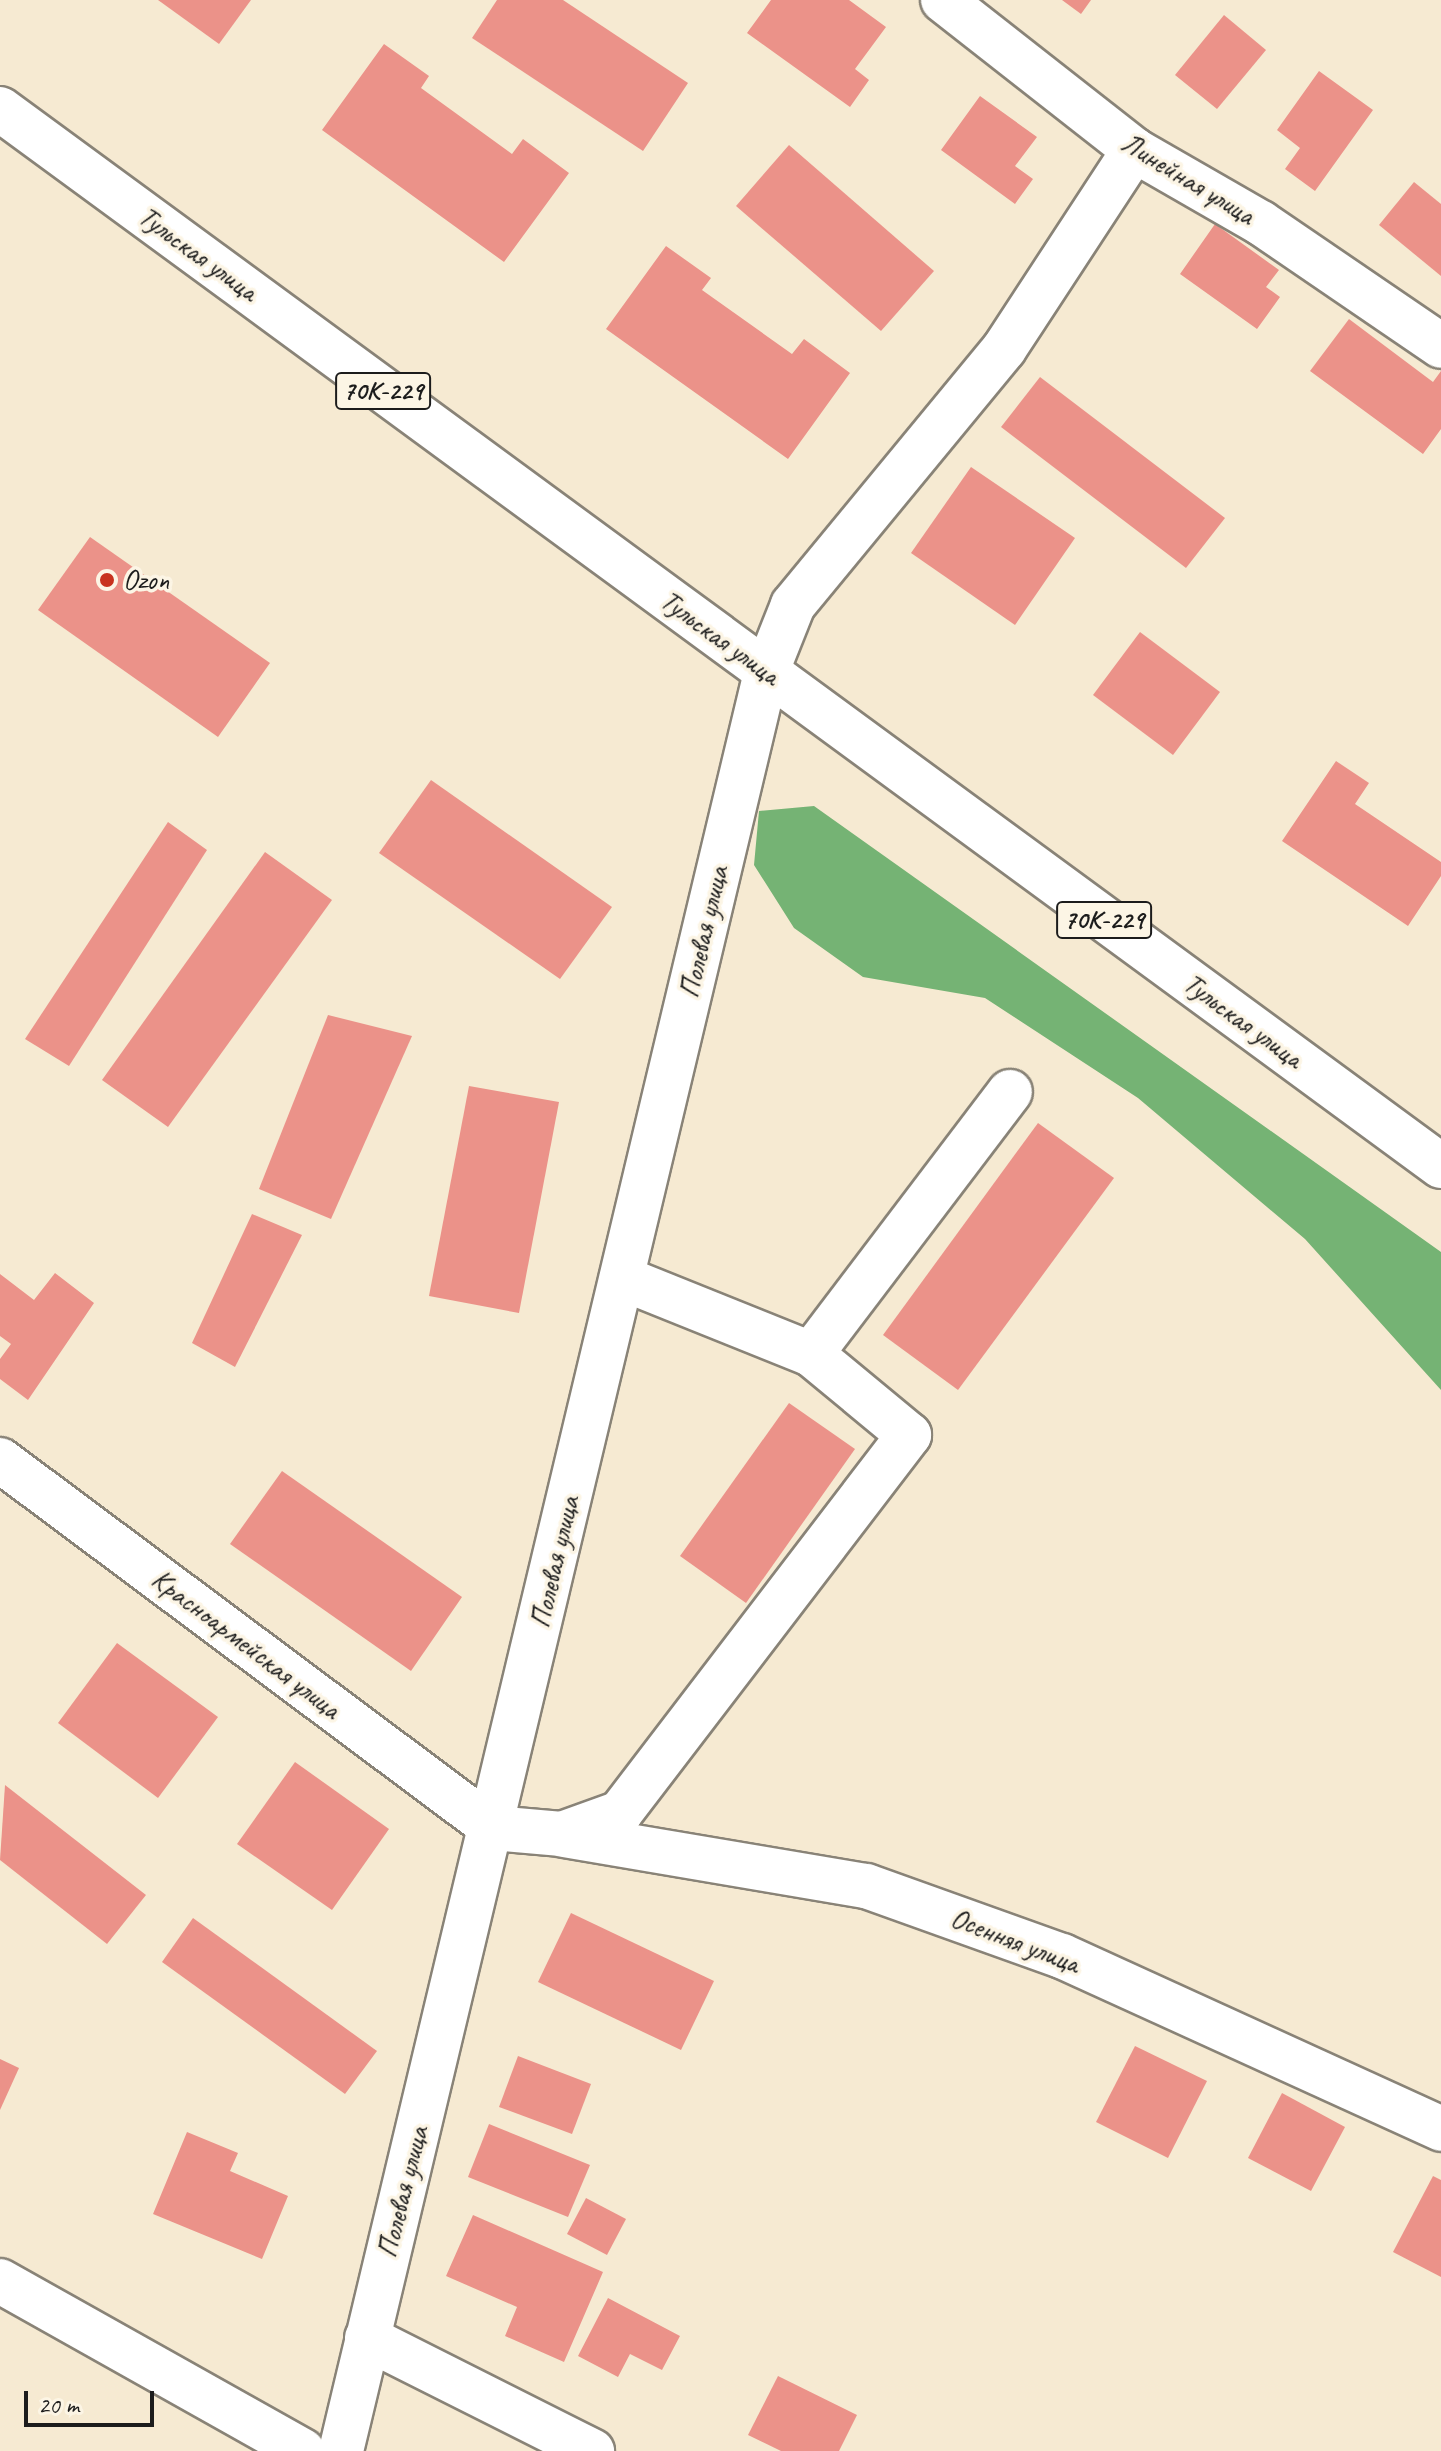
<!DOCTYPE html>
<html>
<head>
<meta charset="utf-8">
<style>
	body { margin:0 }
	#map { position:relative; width:1441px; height:2451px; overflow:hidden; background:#f6ead2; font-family:Caveat,sans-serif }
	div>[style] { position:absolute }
	.forest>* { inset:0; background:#75b374 }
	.building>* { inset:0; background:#eb9289 }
	.roads { filter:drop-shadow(2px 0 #898377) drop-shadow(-2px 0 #898377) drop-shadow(0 2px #898377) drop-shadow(0 -2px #898377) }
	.street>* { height:44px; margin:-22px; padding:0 22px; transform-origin:22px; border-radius:22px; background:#fff }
	.primary>* { height:44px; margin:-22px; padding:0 22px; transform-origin:22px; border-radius:22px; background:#fff }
	.dots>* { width:22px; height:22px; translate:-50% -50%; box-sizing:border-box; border:4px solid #fcf5e5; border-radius:50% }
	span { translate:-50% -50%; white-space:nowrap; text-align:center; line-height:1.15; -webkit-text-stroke:7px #fcf5e5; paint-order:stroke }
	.shield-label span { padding:2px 6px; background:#fcf5e5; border:2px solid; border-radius:6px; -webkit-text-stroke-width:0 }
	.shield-label { font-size:26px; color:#1c1c1c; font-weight:700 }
	.street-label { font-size:28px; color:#1c1c1c }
	.poi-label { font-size:28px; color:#1c1c1c }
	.left { translate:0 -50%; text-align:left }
	.scale { position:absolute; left:24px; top:2391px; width:130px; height:36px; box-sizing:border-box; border:4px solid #1c1c1c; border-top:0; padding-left:10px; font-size:24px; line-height:28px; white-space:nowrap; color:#1c1c1c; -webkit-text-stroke:6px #fcf5e5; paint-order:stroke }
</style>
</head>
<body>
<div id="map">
	<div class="forest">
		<i style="clip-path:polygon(814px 806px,1441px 1252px,1441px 1390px,1305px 1239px,1138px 1098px,985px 998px,863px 977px,794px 928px,754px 865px,759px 811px)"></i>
	</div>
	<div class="building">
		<i style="clip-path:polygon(158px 0,251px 0,219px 44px)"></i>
		<i style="clip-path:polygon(497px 0,563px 0,688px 83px,643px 151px,472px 38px)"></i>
		<i style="clip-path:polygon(771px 0,849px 0,886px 27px,855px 69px,869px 80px,850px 107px,747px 33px)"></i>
		<i style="clip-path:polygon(1062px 0,1091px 0,1081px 14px)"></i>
		<i style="clip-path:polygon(1224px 15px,1266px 50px,1217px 109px,1175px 75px)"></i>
		<i style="clip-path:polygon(384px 44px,429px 76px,421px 88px,512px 154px,523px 139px,569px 173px,504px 262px,322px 130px)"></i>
		<i style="clip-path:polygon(1319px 71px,1373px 110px,1315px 191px,1285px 169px,1300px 148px,1277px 130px)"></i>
		<i style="clip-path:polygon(980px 96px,1037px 137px,1015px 166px,1033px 179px,1015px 204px,941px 150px)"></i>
		<i style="clip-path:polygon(789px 145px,934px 271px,881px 331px,736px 206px)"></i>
		<i style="clip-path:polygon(1414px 182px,1441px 204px,1441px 276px,1379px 225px)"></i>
		<i style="clip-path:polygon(1215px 224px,1279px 270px,1266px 287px,1280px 297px,1257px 329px,1180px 274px)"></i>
		<i style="clip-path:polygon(666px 246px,711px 278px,702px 290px,792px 354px,804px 339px,850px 373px,788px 459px,606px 329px)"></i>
		<i style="clip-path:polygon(1349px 319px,1433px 382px,1441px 371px,1441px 429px,1423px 454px,1310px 371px)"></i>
		<i style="clip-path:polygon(1040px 377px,1225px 518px,1186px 568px,1001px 427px)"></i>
		<i style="clip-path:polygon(971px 467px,1075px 538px,1015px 625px,911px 553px)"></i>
		<i style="clip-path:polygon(90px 537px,270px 663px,218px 737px,38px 610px)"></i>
		<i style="clip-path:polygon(1140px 632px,1220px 692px,1173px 755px,1093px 695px)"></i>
		<i style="clip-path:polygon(1336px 761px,1369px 783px,1355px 804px,1441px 862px,1441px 876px,1408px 926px,1282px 841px)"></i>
		<i style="clip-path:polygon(431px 780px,612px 907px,560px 979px,379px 853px)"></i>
		<i style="clip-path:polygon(168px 822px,207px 850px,69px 1066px,25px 1039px)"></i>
		<i style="clip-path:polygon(265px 852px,332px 900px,168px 1127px,102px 1080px)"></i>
		<i style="clip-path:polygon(328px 1015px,412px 1036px,331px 1219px,259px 1189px)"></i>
		<i style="clip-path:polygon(469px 1086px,559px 1102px,519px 1313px,429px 1296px)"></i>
		<i style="clip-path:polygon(1038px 1123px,1114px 1178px,958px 1390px,883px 1335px)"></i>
		<i style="clip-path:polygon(252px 1214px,302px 1235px,235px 1367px,192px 1343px)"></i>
		<i style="clip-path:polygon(55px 1273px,94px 1303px,28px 1400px,0 1379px,0 1359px,11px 1344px,0 1336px,0 1274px,34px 1300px)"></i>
		<i style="clip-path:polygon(789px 1403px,855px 1449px,746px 1603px,680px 1556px)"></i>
		<i style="clip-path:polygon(282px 1471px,462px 1597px,411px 1671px,230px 1544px)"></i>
		<i style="clip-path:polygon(117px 1643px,218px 1717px,158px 1798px,58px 1723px)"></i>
		<i style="clip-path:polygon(295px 1762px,389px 1829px,332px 1910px,237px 1844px)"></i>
		<i style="clip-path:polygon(5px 1785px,146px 1895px,107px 1944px,0 1860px)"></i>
		<i style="clip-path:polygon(571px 1913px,714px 1981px,681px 2050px,538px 1982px)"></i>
		<i style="clip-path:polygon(193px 1918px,377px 2051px,345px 2094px,162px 1962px)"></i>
		<i style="clip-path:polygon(1135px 2046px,1207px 2081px,1168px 2158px,1096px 2122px)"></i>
		<i style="clip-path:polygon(518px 2056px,591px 2084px,572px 2134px,499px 2107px)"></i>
		<i style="clip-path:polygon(0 2059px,19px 2068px,0 2110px)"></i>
		<i style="clip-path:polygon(1282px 2093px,1345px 2127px,1311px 2191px,1248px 2158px)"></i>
		<i style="clip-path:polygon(489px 2124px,590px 2165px,568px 2217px,468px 2177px)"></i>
		<i style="clip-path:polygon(187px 2132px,238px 2153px,230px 2171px,288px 2196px,262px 2259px,153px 2214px)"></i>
		<i style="clip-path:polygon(1433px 2176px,1441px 2180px,1441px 2277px,1393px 2252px)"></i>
		<i style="clip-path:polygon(586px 2198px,626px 2219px,607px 2255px,567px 2234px)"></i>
		<i style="clip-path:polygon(473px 2215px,603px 2272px,564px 2362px,505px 2336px,517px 2307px,446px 2276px)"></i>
		<i style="clip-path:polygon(608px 2298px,680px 2336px,662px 2370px,630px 2354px,618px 2377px,578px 2356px)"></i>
		<i style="clip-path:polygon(778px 2376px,857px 2415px,839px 2451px,781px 2451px,748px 2435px)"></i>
	</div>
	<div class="roads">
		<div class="street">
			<i style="left:943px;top:0;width:243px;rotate:38.1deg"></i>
			<i style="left:1134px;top:150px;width:146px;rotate:29.9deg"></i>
			<i style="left:1261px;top:223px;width:218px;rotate:34.3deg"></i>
			<i style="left:622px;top:1278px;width:204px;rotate:21.9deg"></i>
			<i style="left:0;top:1460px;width:615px;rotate:36.74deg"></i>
			<i style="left:493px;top:1828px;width:69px;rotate:5deg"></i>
			<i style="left:562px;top:1834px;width:62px;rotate:-19.9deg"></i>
			<i style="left:620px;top:1813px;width:476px;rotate:-52.6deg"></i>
			<i style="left:909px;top:1435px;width:127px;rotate:-140.4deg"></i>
			<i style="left:811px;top:1354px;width:329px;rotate:-52.8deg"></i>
			<i style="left:564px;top:1835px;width:306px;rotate:9.6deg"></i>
			<i style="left:866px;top:1886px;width:208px;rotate:19.7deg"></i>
			<i style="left:1062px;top:1956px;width:417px;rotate:24.5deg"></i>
			<i style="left:0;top:2281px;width:347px;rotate:29.3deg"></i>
			<i style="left:367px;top:2338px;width:252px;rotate:26.7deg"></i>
			<i style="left:341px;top:2451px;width:1828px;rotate:-76.56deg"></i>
			<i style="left:766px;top:673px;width:73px;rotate:-68.3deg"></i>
			<i style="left:793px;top:605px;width:332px;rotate:-50.5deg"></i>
			<i style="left:1004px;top:349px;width:238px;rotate:-56.8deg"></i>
		</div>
		<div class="primary">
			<i style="left:0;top:109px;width:1787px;rotate:36.26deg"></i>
		</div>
	</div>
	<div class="dots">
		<i style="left:107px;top:580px;background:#c8321e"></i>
	</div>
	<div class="shield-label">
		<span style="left:383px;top:391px">70К-229</span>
		<span style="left:1104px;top:920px">70К-229</span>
	</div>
	<div class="street-label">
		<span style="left:1188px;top:179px;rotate:31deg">Линейная улица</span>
		<span style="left:198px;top:254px;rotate:36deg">Тульская улица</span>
		<span style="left:720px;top:638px;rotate:36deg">Тульская улица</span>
		<span style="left:704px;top:932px;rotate:-77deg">Полевая улица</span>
		<span style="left:1243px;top:1021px;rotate:36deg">Тульская улица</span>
		<span style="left:555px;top:1562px;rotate:-77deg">Полевая улица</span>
		<span style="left:246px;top:1644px;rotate:37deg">Красноармейская улица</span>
		<span style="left:1015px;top:1941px;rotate:21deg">Осенняя улица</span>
		<span style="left:403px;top:2192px;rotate:-76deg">Полевая улица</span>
	</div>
	<div class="poi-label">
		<span class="left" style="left:123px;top:580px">Ozon</span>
	</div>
	<div class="scale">20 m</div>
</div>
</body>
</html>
